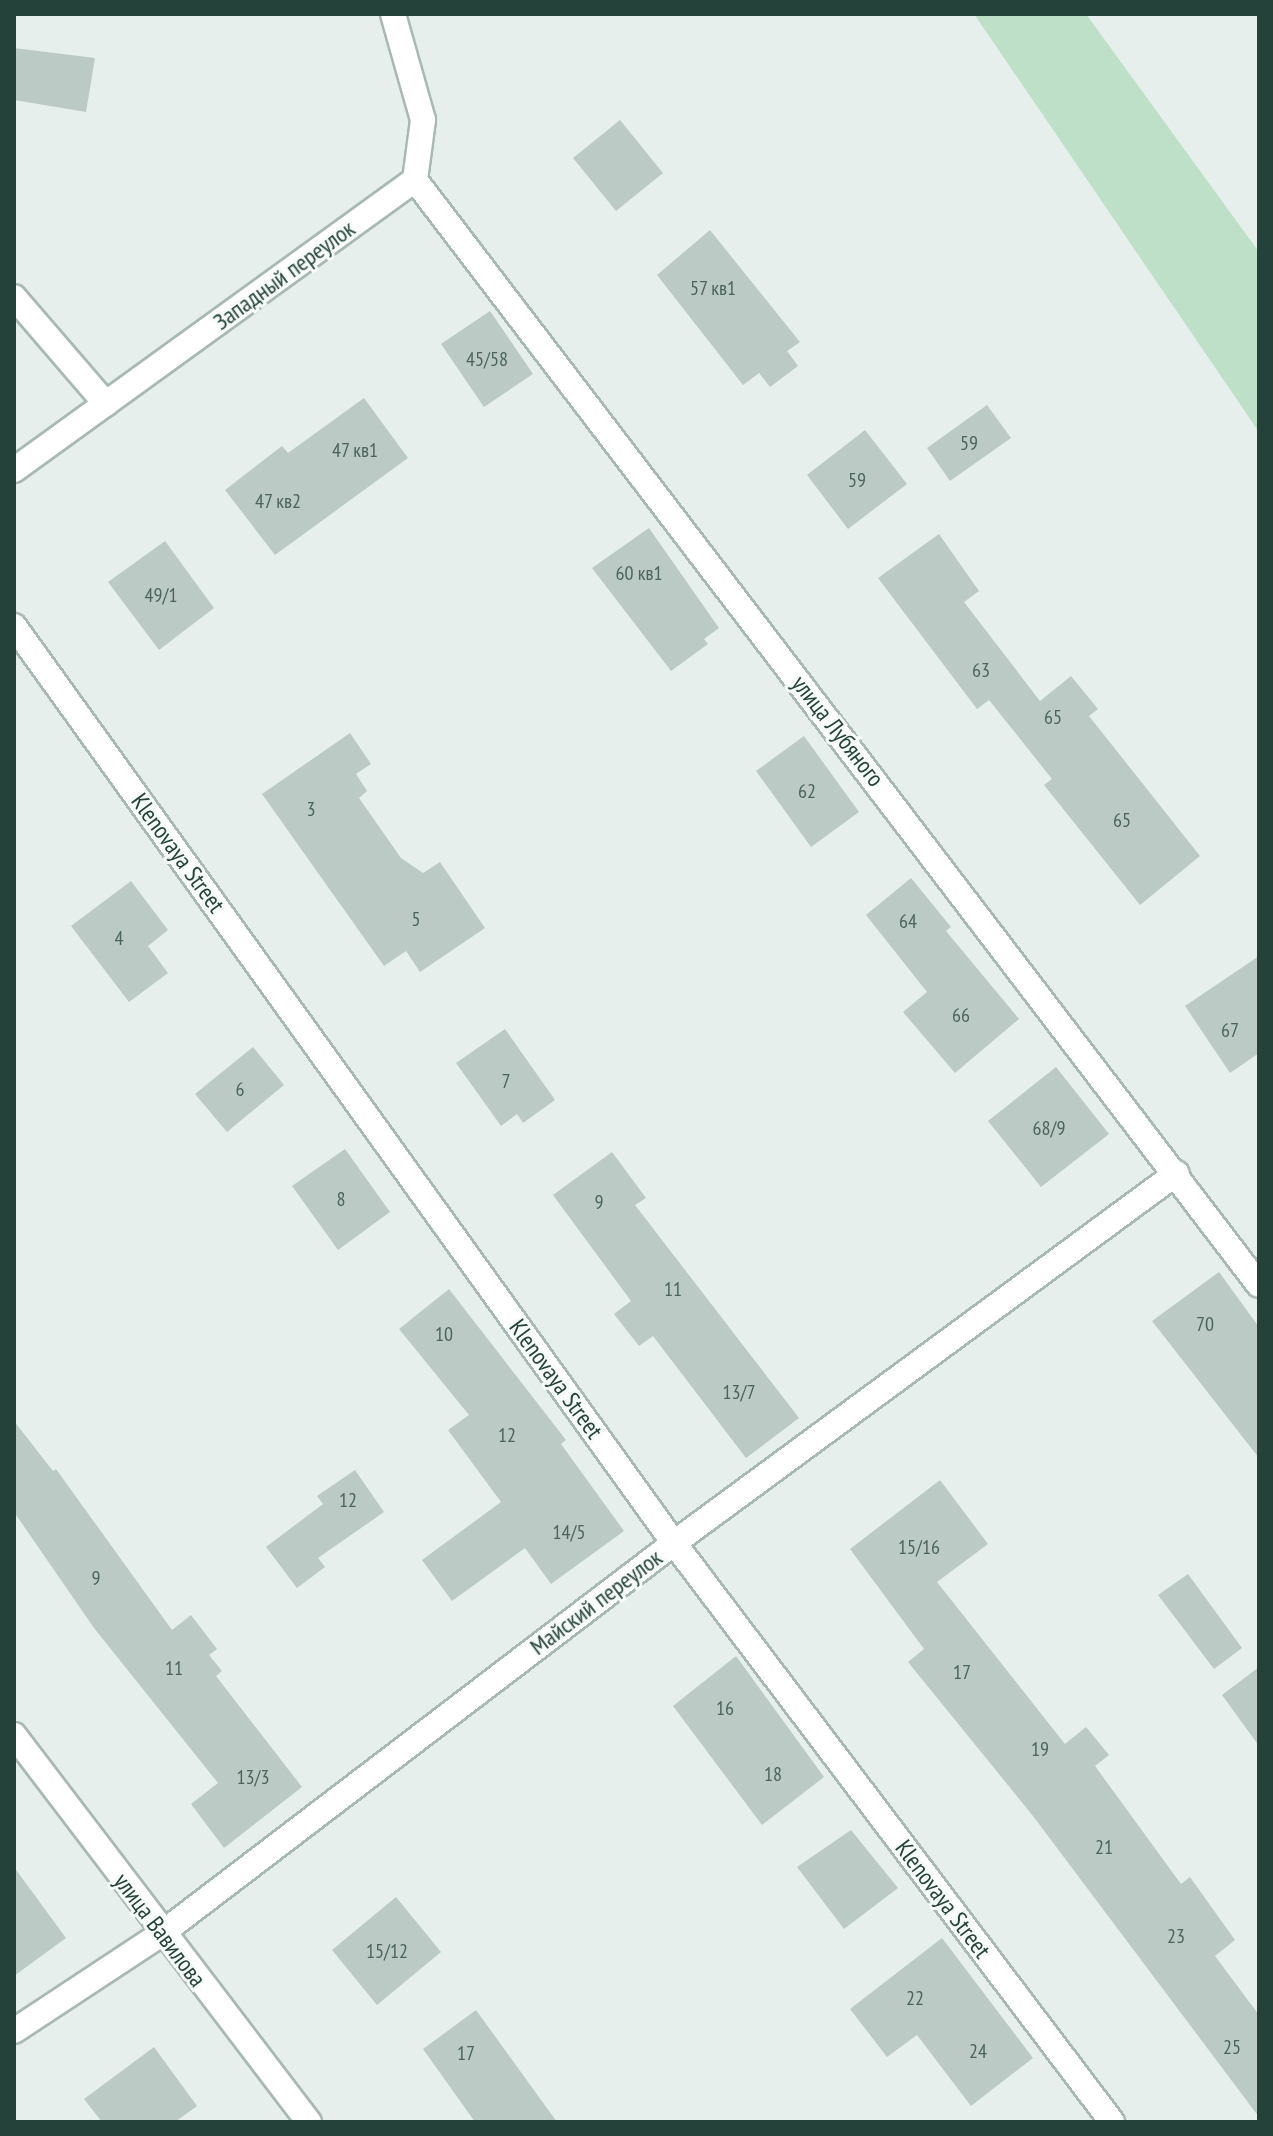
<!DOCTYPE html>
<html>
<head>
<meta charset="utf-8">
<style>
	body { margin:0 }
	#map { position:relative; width:1273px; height:2136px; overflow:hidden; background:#e6efeb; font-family:"PT Sans Narrow",sans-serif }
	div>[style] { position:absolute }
	.green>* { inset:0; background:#bfe0c8 }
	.building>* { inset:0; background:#bbcac4 }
	.roads { filter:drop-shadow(2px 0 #a8b8b2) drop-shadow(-2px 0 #a8b8b2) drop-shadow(0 2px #a8b8b2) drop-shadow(0 -2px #a8b8b2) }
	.minor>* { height:24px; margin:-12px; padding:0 12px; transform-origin:12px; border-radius:12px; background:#fff }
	span { translate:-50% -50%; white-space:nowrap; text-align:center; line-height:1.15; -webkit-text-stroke:6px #f7fbf9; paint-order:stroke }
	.number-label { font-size:20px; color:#4a645c }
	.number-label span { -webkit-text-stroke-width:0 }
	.street-label { font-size:24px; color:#24423a }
	.frame { position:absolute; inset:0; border:16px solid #24423a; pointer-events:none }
</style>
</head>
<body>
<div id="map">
	<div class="green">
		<i style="clip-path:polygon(974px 14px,1086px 14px,1259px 252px,1259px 432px)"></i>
	</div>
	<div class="building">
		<i style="clip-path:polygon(14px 48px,95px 58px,86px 112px,14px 100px)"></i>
		<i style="clip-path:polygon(620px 120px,663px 173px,616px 211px,573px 158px)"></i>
		<i style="clip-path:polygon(710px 230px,800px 342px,787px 351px,798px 366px,770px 387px,759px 373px,743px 385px,657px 275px)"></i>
		<i style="clip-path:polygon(490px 311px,533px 374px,484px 407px,441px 344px)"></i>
		<i style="clip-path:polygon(364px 398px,408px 458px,275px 555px,225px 490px,282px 446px,288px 453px)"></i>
		<i style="clip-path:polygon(987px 405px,1011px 438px,950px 481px,927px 448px)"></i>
		<i style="clip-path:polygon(865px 430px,907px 484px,848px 529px,807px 475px)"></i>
		<i style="clip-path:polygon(649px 528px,719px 628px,704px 639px,708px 644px,671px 671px,592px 568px)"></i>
		<i style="clip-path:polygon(939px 534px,979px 591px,964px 602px,1040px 701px,1071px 676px,1098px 709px,1089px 716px,1200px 856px,1140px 905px,1044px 785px,1052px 779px,989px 700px,977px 709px,878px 578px)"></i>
		<i style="clip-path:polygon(165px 541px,214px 608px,159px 650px,108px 582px)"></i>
		<i style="clip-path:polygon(350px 733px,371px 764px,356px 774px,367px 791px,359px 798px,401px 858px,423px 873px,440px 862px,485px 928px,420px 972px,406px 951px,384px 966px,262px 794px)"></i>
		<i style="clip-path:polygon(804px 736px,859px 812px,811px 847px,756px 771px)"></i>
		<i style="clip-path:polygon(911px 878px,951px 927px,946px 931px,1019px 1019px,955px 1073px,903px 1012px,927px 992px,866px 915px)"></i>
		<i style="clip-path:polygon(131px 881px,168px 930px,148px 946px,168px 973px,129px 1002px,71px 926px)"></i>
		<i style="clip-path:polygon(1259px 956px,1259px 1053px,1230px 1073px,1185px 1006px)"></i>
		<i style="clip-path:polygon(505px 1029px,555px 1100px,523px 1123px,517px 1114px,501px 1126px,456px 1063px)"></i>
		<i style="clip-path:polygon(253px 1047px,284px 1085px,227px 1132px,195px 1094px)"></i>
		<i style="clip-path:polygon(1056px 1067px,1109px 1134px,1041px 1187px,988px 1121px)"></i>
		<i style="clip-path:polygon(345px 1149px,390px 1212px,338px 1250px,292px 1186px)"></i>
		<i style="clip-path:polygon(612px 1152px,646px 1198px,635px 1205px,799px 1418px,746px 1458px,653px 1336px,639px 1346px,614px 1314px,631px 1301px,553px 1195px)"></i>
		<i style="clip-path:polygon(1219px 1272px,1259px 1327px,1259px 1458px,1152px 1321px)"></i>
		<i style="clip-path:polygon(449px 1289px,566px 1440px,561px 1444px,624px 1531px,551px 1584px,525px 1548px,452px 1601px,422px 1560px,501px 1502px,448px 1430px,469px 1415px,399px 1329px)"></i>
		<i style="clip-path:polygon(14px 1421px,53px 1471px,56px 1469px,172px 1630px,191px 1615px,217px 1649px,209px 1655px,222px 1671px,216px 1676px,302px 1787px,224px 1848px,191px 1804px,218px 1783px,94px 1628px,14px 1512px)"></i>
		<i style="clip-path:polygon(355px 1470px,384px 1512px,318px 1558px,325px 1567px,297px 1588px,266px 1547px,323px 1504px,317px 1496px)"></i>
		<i style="clip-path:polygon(940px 1480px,988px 1544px,937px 1582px,1065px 1744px,1086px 1727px,1109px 1755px,1095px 1766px,1181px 1884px,1190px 1877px,1235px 1940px,1215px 1956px,1259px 2015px,1259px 2117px,1033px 1816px,908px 1662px,924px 1649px,850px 1549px)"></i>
		<i style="clip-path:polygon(1188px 1574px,1242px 1648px,1214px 1669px,1158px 1595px)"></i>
		<i style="clip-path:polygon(736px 1656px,824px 1777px,762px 1825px,673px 1706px)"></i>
		<i style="clip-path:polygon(1259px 1667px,1259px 1746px,1222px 1695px)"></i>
		<i style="clip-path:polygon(851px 1830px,898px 1888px,844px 1929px,797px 1867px)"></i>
		<i style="clip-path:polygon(14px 1867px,66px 1938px,14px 1976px)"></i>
		<i style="clip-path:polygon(396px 1897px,441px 1952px,377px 2005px,332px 1950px)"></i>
		<i style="clip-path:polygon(942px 1938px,1033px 2058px,971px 2106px,917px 2035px,887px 2057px,850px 2009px)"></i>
		<i style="clip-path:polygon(476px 2010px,557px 2122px,475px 2122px,423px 2049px)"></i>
		<i style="clip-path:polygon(154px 2047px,197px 2106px,175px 2122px,102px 2122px,84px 2099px)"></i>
	</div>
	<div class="roads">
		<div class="minor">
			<i style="left:415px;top:180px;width:1390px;rotate:52.63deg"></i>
			<i style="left:14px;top:297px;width:141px;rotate:49.3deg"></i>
			<i style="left:14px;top:470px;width:495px;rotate:-35.9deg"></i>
			<i style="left:415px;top:180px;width:61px;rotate:-82.4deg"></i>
			<i style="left:423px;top:120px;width:110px;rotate:-105.8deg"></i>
			<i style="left:14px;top:626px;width:1130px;rotate:54.26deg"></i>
			<i style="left:674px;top:1543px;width:726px;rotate:52.89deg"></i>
			<i style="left:14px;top:1735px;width:487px;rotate:52.7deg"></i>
			<i style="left:14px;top:2031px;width:176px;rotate:-33.4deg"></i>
			<i style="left:161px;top:1934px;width:645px;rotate:-37.31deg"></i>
			<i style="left:674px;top:1543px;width:624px;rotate:-36.34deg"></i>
		</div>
	</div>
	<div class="number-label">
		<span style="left:713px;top:288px">57 кв1</span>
		<span style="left:487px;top:359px">45/58</span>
		<span style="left:969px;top:443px">59</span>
		<span style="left:355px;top:450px">47 кв1</span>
		<span style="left:857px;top:480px">59</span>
		<span style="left:278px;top:501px">47 кв2</span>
		<span style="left:639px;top:573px">60 кв1</span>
		<span style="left:161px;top:595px">49/1</span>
		<span style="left:981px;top:670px">63</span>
		<span style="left:1053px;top:717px">65</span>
		<span style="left:807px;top:791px">62</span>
		<span style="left:311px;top:809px">3</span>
		<span style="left:1122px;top:820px">65</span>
		<span style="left:416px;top:919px">5</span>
		<span style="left:908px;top:921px">64</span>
		<span style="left:119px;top:938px">4</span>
		<span style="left:961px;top:1015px">66</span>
		<span style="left:1230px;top:1030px">67</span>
		<span style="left:506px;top:1081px">7</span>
		<span style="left:240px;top:1089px">6</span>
		<span style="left:1049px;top:1128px">68/9</span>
		<span style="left:341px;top:1199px">8</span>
		<span style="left:599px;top:1202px">9</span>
		<span style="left:673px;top:1289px">11</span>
		<span style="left:1205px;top:1324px">70</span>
		<span style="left:444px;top:1334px">10</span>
		<span style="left:739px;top:1392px">13/7</span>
		<span style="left:507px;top:1435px">12</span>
		<span style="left:348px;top:1500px">12</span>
		<span style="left:569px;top:1532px">14/5</span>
		<span style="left:919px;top:1547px">15/16</span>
		<span style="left:96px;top:1578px">9</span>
		<span style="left:174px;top:1668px">11</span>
		<span style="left:962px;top:1672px">17</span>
		<span style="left:725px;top:1708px">16</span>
		<span style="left:1040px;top:1749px">19</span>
		<span style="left:773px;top:1774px">18</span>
		<span style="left:253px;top:1777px">13/3</span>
		<span style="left:1104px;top:1847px">21</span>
		<span style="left:1176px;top:1936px">23</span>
		<span style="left:387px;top:1951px">15/12</span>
		<span style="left:915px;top:1998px">22</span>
		<span style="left:1232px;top:2047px">25</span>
		<span style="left:978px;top:2051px">24</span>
		<span style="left:466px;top:2053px">17</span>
	</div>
	<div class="street-label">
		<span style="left:284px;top:275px;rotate:-36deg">Западный переулок</span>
		<span style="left:838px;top:731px;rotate:52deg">улица Лубяного</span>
		<span style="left:178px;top:853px;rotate:54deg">Klenovaya Street</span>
		<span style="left:556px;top:1379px;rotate:54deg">Klenovaya Street</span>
		<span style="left:596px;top:1602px;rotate:-37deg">Майский переулок</span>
		<span style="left:943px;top:1899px;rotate:53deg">Klenovaya Street</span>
		<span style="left:160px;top:1930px;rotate:53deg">улица Вавилова</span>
	</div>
	<div class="frame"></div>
</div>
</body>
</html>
